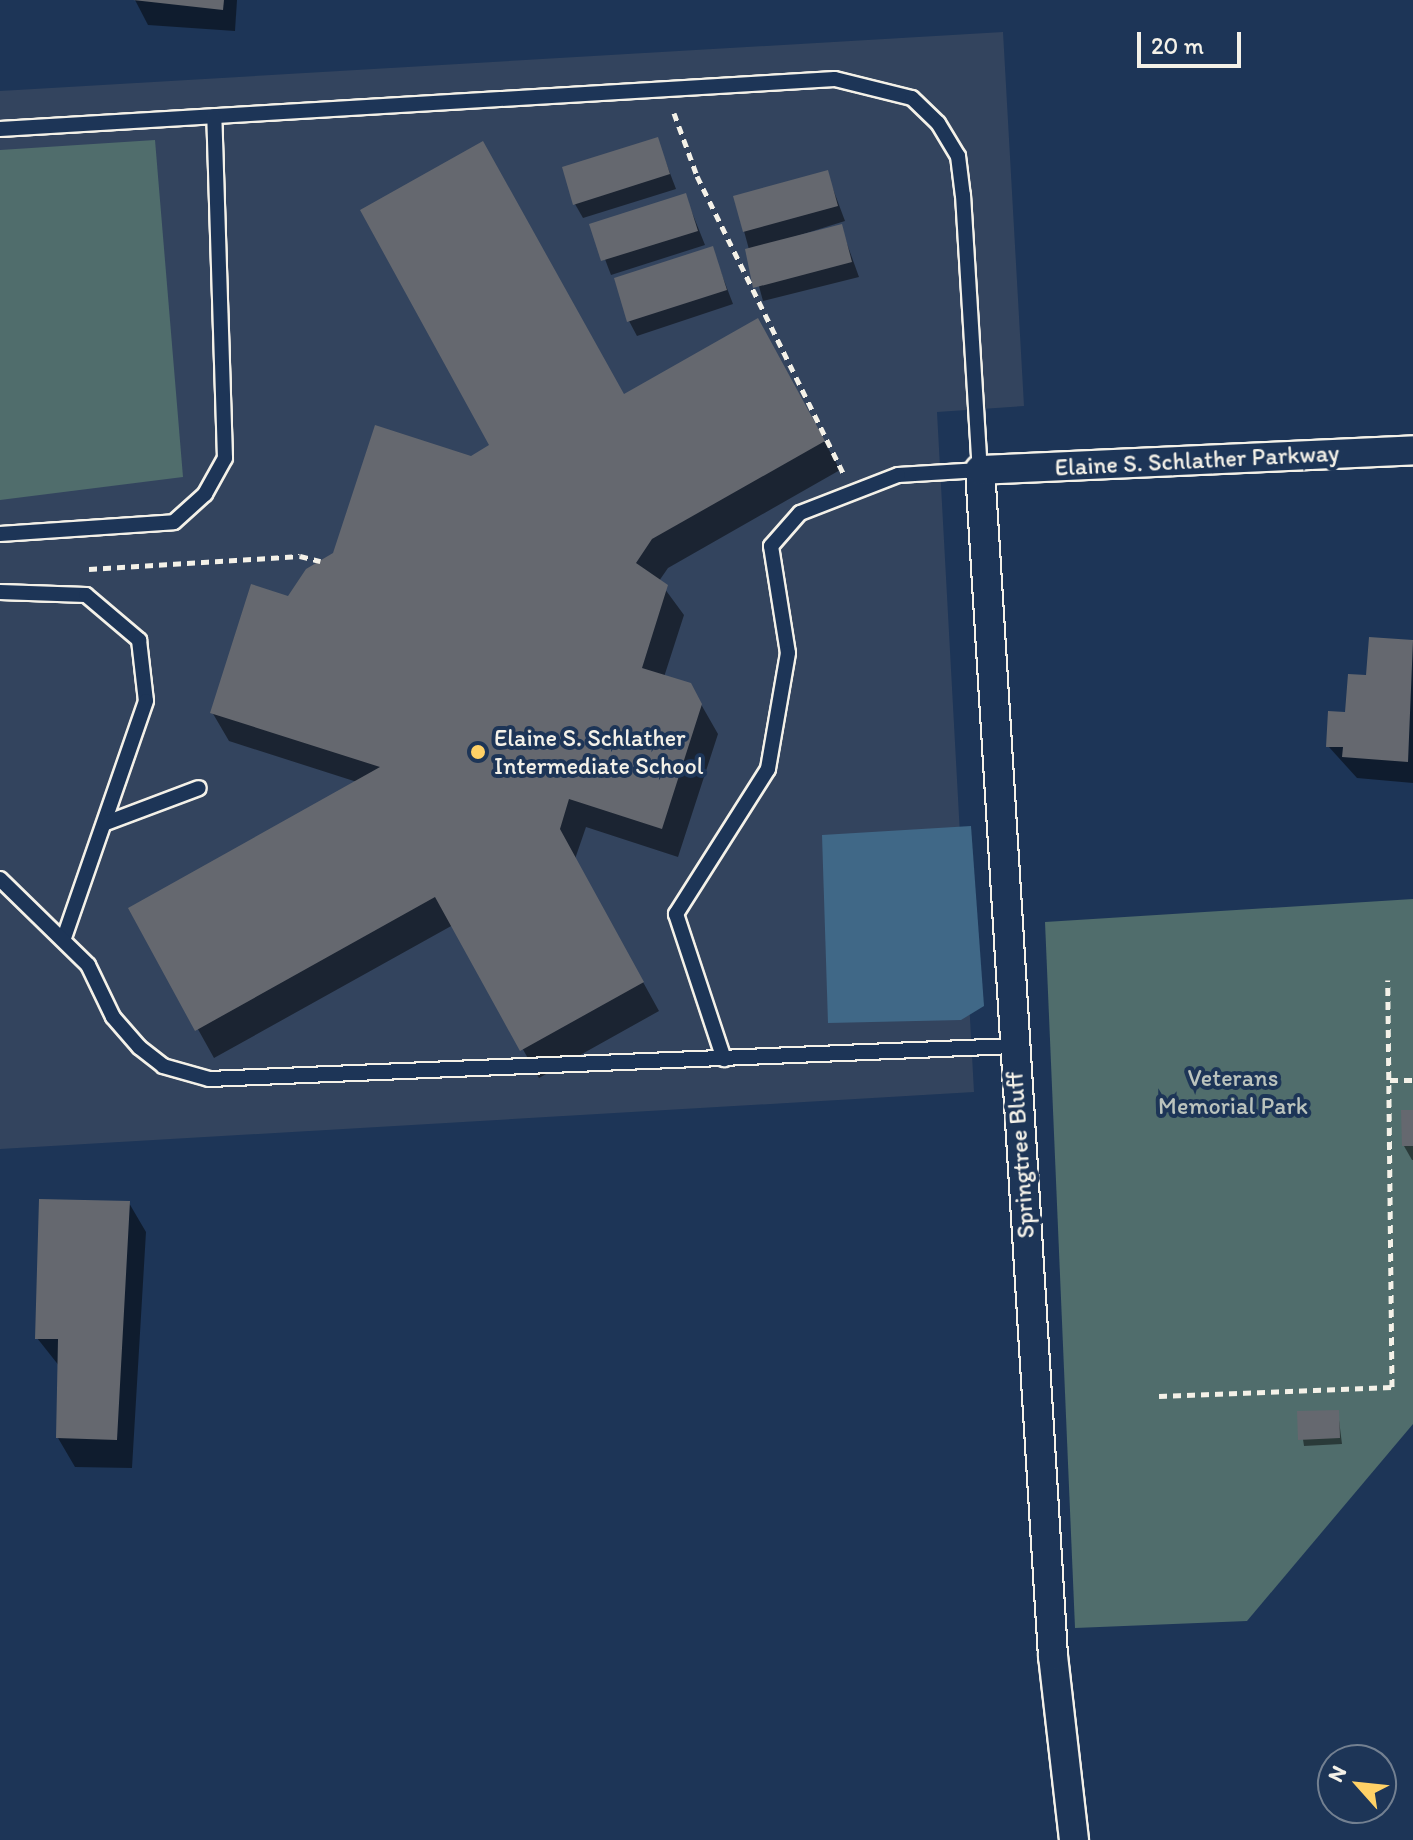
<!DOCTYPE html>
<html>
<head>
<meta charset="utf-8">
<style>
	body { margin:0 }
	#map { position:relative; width:1413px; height:1840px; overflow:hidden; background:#1d3557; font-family:Itim,sans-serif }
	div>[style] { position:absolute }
	.built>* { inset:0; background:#33445e }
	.green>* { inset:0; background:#506d6c }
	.water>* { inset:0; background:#406887 }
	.shadow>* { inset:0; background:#0007 }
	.building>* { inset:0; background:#65686f }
	.path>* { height:5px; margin-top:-2.5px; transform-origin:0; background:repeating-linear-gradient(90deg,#f4f1e8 0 8px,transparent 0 14px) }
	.roads { filter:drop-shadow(2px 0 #f4f1e8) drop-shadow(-2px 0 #f4f1e8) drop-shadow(0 2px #f4f1e8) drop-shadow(0 -2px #f4f1e8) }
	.lane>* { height:14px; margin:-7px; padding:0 7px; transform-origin:7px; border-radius:7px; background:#1d3557 }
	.street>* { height:28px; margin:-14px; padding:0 14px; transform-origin:14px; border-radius:14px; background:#1d3557 }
	.dots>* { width:22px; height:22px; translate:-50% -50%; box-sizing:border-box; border:4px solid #1d3557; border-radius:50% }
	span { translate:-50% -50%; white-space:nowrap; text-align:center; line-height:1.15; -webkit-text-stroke:8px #1d3557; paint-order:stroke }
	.street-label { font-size:24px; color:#f4f1e8 }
	.poi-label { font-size:24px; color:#f4f1e8 }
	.left { translate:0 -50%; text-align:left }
	.park-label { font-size:24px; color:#bbc3bd }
	.north { position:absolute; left:1317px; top:1744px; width:80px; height:80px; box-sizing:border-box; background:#1d3557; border:2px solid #738091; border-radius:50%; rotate:297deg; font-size:22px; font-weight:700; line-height:32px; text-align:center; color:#f4f1e8 }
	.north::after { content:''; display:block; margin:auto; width:28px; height:36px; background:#ffd166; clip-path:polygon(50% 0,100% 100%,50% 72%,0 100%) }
	.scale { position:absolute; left:1137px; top:32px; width:104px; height:36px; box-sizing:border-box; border:4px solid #f4f1e8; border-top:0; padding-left:10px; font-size:24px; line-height:28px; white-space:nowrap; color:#f4f1e8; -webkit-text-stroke:6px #1d3557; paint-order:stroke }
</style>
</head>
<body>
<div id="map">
	<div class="built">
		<i style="clip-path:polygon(1003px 32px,1024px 406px,937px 412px,974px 1092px,0 1149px,0 91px)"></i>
	</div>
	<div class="green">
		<i style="clip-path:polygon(155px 140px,183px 477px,0 500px,0 150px)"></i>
		<i style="clip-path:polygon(1413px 899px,1413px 1424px,1247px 1621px,1075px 1628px,1045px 922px)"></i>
	</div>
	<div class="water">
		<i style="clip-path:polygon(971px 826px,984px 1006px,961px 1020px,828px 1023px,822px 835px)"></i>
	</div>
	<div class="shadow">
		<i style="clip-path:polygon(135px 0,237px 0,235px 31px,148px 25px)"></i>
		<i style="clip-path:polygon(657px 139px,676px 189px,583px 218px,575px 204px)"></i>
		<i style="clip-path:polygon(827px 173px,845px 221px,762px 247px,841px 227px,859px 277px,763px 301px,744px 231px)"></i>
		<i style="clip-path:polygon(685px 195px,705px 245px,611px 275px,592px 225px)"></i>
		<i style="clip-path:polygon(712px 249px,733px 304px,637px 336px,629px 321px)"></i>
		<i style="clip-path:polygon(774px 350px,840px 470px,668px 568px,659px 581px,684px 615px,664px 677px,690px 685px,718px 734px,678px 857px,586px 827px,575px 859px,659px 1011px,539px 1078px,453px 925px,214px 1058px,131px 909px,357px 782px,229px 741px,212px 712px,289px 598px,335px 555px,471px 458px,623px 396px)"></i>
		<i style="clip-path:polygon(1371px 639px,1413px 642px,1413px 783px,1357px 778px,1328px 746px,1368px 677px)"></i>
		<i style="clip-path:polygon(1413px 1112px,1413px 1160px,1412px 1160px,1404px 1146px)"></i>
		<i style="clip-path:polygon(129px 1203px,146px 1232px,132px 1468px,75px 1467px,58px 1438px,60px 1367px,37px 1338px)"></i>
		<i style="clip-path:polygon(1338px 1412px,1342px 1444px,1304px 1446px,1299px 1413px)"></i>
	</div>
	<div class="building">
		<i style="clip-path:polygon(133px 0,224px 0,223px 10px)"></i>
		<i style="clip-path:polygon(658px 137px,670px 174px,573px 205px,562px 167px)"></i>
		<i style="clip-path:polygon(483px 141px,624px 394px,758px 318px,825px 441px,652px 539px,636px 563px,668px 585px,642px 668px,691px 683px,702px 704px,662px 829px,569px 799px,560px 829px,644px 982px,520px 1051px,435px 897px,195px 1031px,128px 908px,380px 767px,210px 713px,251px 584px,288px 596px,306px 569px,333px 553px,375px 425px,471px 456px,489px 445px,360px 210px)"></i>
		<i style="clip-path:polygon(828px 170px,838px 206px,743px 232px,733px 196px)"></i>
		<i style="clip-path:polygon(686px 193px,698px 231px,601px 261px,589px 224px)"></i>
		<i style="clip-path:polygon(842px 224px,852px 262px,753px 288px,745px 249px)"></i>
		<i style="clip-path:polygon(713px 246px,727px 290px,627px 322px,614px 278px)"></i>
		<i style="clip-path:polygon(1369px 637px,1413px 640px,1408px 762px,1342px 757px,1343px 747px,1326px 747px,1328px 711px,1345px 712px,1348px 674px,1366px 675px)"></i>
		<i style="clip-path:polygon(1401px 1110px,1413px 1110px,1413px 1146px,1402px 1146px)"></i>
		<i style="clip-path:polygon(39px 1199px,130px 1201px,117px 1440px,56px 1438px,58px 1339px,35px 1339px)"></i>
		<i style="clip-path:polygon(1339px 1410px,1340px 1438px,1298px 1440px,1297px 1411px)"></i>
	</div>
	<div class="path">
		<i style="left:674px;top:113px;width:67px;rotate:69.9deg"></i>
		<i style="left:697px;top:176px;width:331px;rotate:63.8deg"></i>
		<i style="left:89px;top:569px;width:211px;rotate:-3.5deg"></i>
		<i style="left:300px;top:556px;width:21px;rotate:14deg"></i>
		<i style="left:1390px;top:1080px;width:23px"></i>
		<i style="left:1159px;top:1396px;width:233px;rotate:-2.2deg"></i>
		<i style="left:1392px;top:1387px;width:407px;rotate:-90.6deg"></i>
	</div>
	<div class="roads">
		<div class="lane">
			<i style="left:0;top:129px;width:836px;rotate:-3.43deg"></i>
			<i style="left:835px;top:79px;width:79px;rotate:13.9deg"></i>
			<i style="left:912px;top:98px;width:36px;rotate:44deg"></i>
			<i style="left:938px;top:123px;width:39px;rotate:59deg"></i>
			<i style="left:958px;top:156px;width:39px;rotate:83deg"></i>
			<i style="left:963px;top:195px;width:276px;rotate:86.5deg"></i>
			<i style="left:980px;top:470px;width:82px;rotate:176.5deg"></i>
			<i style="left:898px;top:475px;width:105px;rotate:158.8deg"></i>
			<i style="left:800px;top:513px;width:44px;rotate:131.3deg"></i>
			<i style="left:771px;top:546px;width:108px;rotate:81deg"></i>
			<i style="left:788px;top:653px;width:118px;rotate:99.8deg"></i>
			<i style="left:768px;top:769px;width:172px;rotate:122.4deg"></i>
			<i style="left:676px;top:914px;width:153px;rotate:71.7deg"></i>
			<i style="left:0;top:534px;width:174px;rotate:-3.9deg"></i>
			<i style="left:174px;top:522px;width:42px;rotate:-42.1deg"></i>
			<i style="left:205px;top:494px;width:41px;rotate:-60.9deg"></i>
			<i style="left:225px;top:458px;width:342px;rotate:-91.8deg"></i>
			<i style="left:0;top:592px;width:86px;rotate:2deg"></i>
			<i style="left:86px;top:595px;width:70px;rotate:40.3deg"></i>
			<i style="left:139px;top:640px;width:61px;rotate:83.5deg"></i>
			<i style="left:146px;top:701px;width:251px;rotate:109.1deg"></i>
			<i style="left:106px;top:823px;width:99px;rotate:-20.6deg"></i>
			<i style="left:0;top:879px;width:123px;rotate:44.3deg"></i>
			<i style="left:88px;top:965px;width:58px;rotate:64.3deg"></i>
			<i style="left:113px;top:1017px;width:40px;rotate:49deg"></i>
			<i style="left:139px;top:1047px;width:31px;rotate:38deg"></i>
			<i style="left:163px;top:1066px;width:48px;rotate:15.8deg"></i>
			<i style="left:209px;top:1079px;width:804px;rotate:-2.35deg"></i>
		</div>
		<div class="street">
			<i style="left:1074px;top:1840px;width:185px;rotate:-96.5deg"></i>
			<i style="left:1053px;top:1656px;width:1188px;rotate:-93.52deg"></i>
			<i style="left:980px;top:470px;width:433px;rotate:-2.6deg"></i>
		</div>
	</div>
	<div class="dots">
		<i style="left:478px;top:752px;background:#ffd166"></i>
	</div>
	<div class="street-label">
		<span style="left:1197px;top:460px;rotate:-3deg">Elaine S. Schlather Parkway</span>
		<span style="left:1020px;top:1155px;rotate:-94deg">Springtree Bluff</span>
	</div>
	<div class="poi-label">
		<span class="left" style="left:494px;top:752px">Elaine S. Schlather<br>Intermediate School</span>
	</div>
	<div class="park-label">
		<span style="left:1233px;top:1092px">Veterans<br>Memorial Park</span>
	</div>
	<div class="north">N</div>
	<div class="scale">20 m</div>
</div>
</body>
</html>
